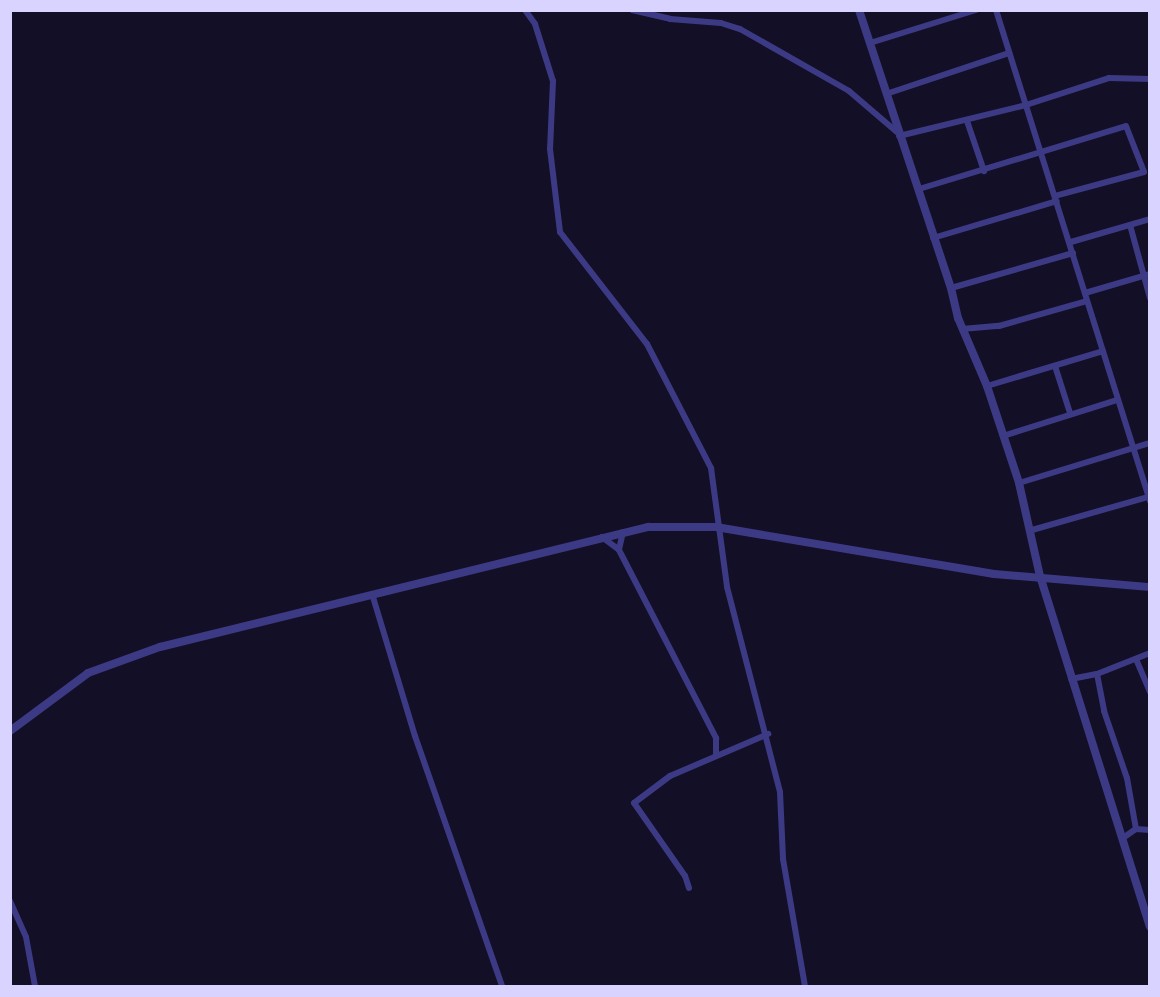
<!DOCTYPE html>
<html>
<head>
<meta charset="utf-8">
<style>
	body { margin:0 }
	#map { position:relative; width:1160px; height:997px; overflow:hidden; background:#130f26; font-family:"Roboto Condensed",sans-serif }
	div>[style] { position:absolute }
	.minor>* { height:6px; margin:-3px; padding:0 3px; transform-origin:3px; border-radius:3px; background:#3d3a85 }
	.tertiary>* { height:8px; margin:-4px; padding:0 4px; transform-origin:4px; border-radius:4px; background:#3d3a85 }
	span { translate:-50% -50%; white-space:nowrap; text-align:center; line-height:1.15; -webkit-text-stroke:5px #130f26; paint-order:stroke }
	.frame { position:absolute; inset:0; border:12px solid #d9d4ff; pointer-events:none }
</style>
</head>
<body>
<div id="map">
	<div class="minor">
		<i style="left:525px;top:10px;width:17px;rotate:54deg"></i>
		<i style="left:535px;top:24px;width:60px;rotate:72.5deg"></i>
		<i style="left:553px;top:81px;width:68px;rotate:92.5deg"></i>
		<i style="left:550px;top:149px;width:84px;rotate:83.1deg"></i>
		<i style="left:560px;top:232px;width:142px;rotate:52.2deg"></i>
		<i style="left:647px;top:344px;width:140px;rotate:62.7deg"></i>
		<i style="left:711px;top:468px;width:120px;rotate:82.3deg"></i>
		<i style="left:727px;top:587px;width:212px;rotate:75.5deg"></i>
		<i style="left:780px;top:792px;width:67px;rotate:87.4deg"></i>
		<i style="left:783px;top:859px;width:129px;rotate:80.2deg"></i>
		<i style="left:632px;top:10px;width:39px;rotate:13deg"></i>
		<i style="left:670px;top:19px;width:51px;rotate:4.5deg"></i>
		<i style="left:721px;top:23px;width:20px;rotate:18deg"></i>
		<i style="left:740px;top:29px;width:125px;rotate:29.6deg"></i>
		<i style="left:849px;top:91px;width:65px;rotate:40.6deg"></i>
		<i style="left:996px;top:10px;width:515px;rotate:72.59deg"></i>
		<i style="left:870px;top:43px;width:111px;rotate:-17.3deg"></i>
		<i style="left:886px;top:94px;width:130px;rotate:-18.4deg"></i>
		<i style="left:967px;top:121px;width:53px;rotate:71.2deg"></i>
		<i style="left:899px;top:136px;width:131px;rotate:-13.7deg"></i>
		<i style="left:1026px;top:105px;width:87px;rotate:-18deg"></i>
		<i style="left:1109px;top:78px;width:41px;rotate:1.4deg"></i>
		<i style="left:919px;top:189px;width:216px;rotate:-16.9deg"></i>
		<i style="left:1126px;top:126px;width:49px;rotate:68.6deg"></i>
		<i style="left:1144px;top:172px;width:92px;rotate:164.9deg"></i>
		<i style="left:1130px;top:225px;width:76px;rotate:74.7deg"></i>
		<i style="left:933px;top:238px;width:129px;rotate:-16.6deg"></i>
		<i style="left:1071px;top:242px;width:82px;rotate:-16.2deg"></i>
		<i style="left:951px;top:288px;width:127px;rotate:-16deg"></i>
		<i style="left:1085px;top:293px;width:68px;rotate:-16.3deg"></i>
		<i style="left:962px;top:329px;width:37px;rotate:-5deg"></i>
		<i style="left:999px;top:326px;width:91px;rotate:-15.9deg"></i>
		<i style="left:1055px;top:366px;width:49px;rotate:72.3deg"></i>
		<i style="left:987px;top:386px;width:121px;rotate:-16.8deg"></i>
		<i style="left:1003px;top:436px;width:120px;rotate:-17.5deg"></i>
		<i style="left:1019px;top:483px;width:137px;rotate:-17deg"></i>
		<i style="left:1032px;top:530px;width:121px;rotate:-15.9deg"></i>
		<i style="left:623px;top:532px;width:18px;rotate:103deg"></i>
		<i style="left:619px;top:550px;width:212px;rotate:62.7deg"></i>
		<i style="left:716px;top:738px;width:17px;rotate:90deg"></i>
		<i style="left:602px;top:537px;width:21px;rotate:37deg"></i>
		<i style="left:373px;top:597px;width:145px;rotate:73.2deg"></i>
		<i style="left:415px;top:736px;width:265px;rotate:70.8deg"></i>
		<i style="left:1136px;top:659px;width:36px;rotate:67deg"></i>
		<i style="left:1097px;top:674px;width:38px;rotate:79deg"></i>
		<i style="left:1104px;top:711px;width:71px;rotate:71.1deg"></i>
		<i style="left:1127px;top:778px;width:52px;rotate:80deg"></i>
		<i style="left:1071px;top:679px;width:26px;rotate:-11deg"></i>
		<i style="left:1097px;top:674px;width:57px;rotate:-21.6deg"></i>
		<i style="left:1123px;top:838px;width:16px;rotate:-35deg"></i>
		<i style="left:1136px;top:829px;width:14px;rotate:4deg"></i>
		<i style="left:689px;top:888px;width:13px;rotate:-108deg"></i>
		<i style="left:685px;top:876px;width:89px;rotate:-124.9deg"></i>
		<i style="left:634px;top:803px;width:45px;rotate:-36.9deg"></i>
		<i style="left:670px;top:776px;width:107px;rotate:-23.2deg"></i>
		<i style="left:10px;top:901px;width:39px;rotate:66deg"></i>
		<i style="left:26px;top:937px;width:50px;rotate:79.6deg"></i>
	</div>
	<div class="tertiary">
		<i style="left:859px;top:10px;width:293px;rotate:71.7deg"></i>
		<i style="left:951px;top:288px;width:31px;rotate:77deg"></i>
		<i style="left:958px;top:318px;width:74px;rotate:66.9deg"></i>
		<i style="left:987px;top:386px;width:102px;rotate:71.7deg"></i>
		<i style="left:1019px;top:483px;width:95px;rotate:77.3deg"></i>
		<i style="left:1040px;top:576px;width:367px;rotate:72.6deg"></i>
		<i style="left:10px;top:731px;width:97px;rotate:-36.6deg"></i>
		<i style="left:88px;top:673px;width:77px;rotate:-19.9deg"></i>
		<i style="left:160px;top:647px;width:503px;rotate:-13.82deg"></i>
		<i style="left:648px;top:527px;width:68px"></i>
		<i style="left:716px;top:527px;width:282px;rotate:9.6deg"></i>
		<i style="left:994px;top:574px;width:157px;rotate:4.8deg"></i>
	</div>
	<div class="frame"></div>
</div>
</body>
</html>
